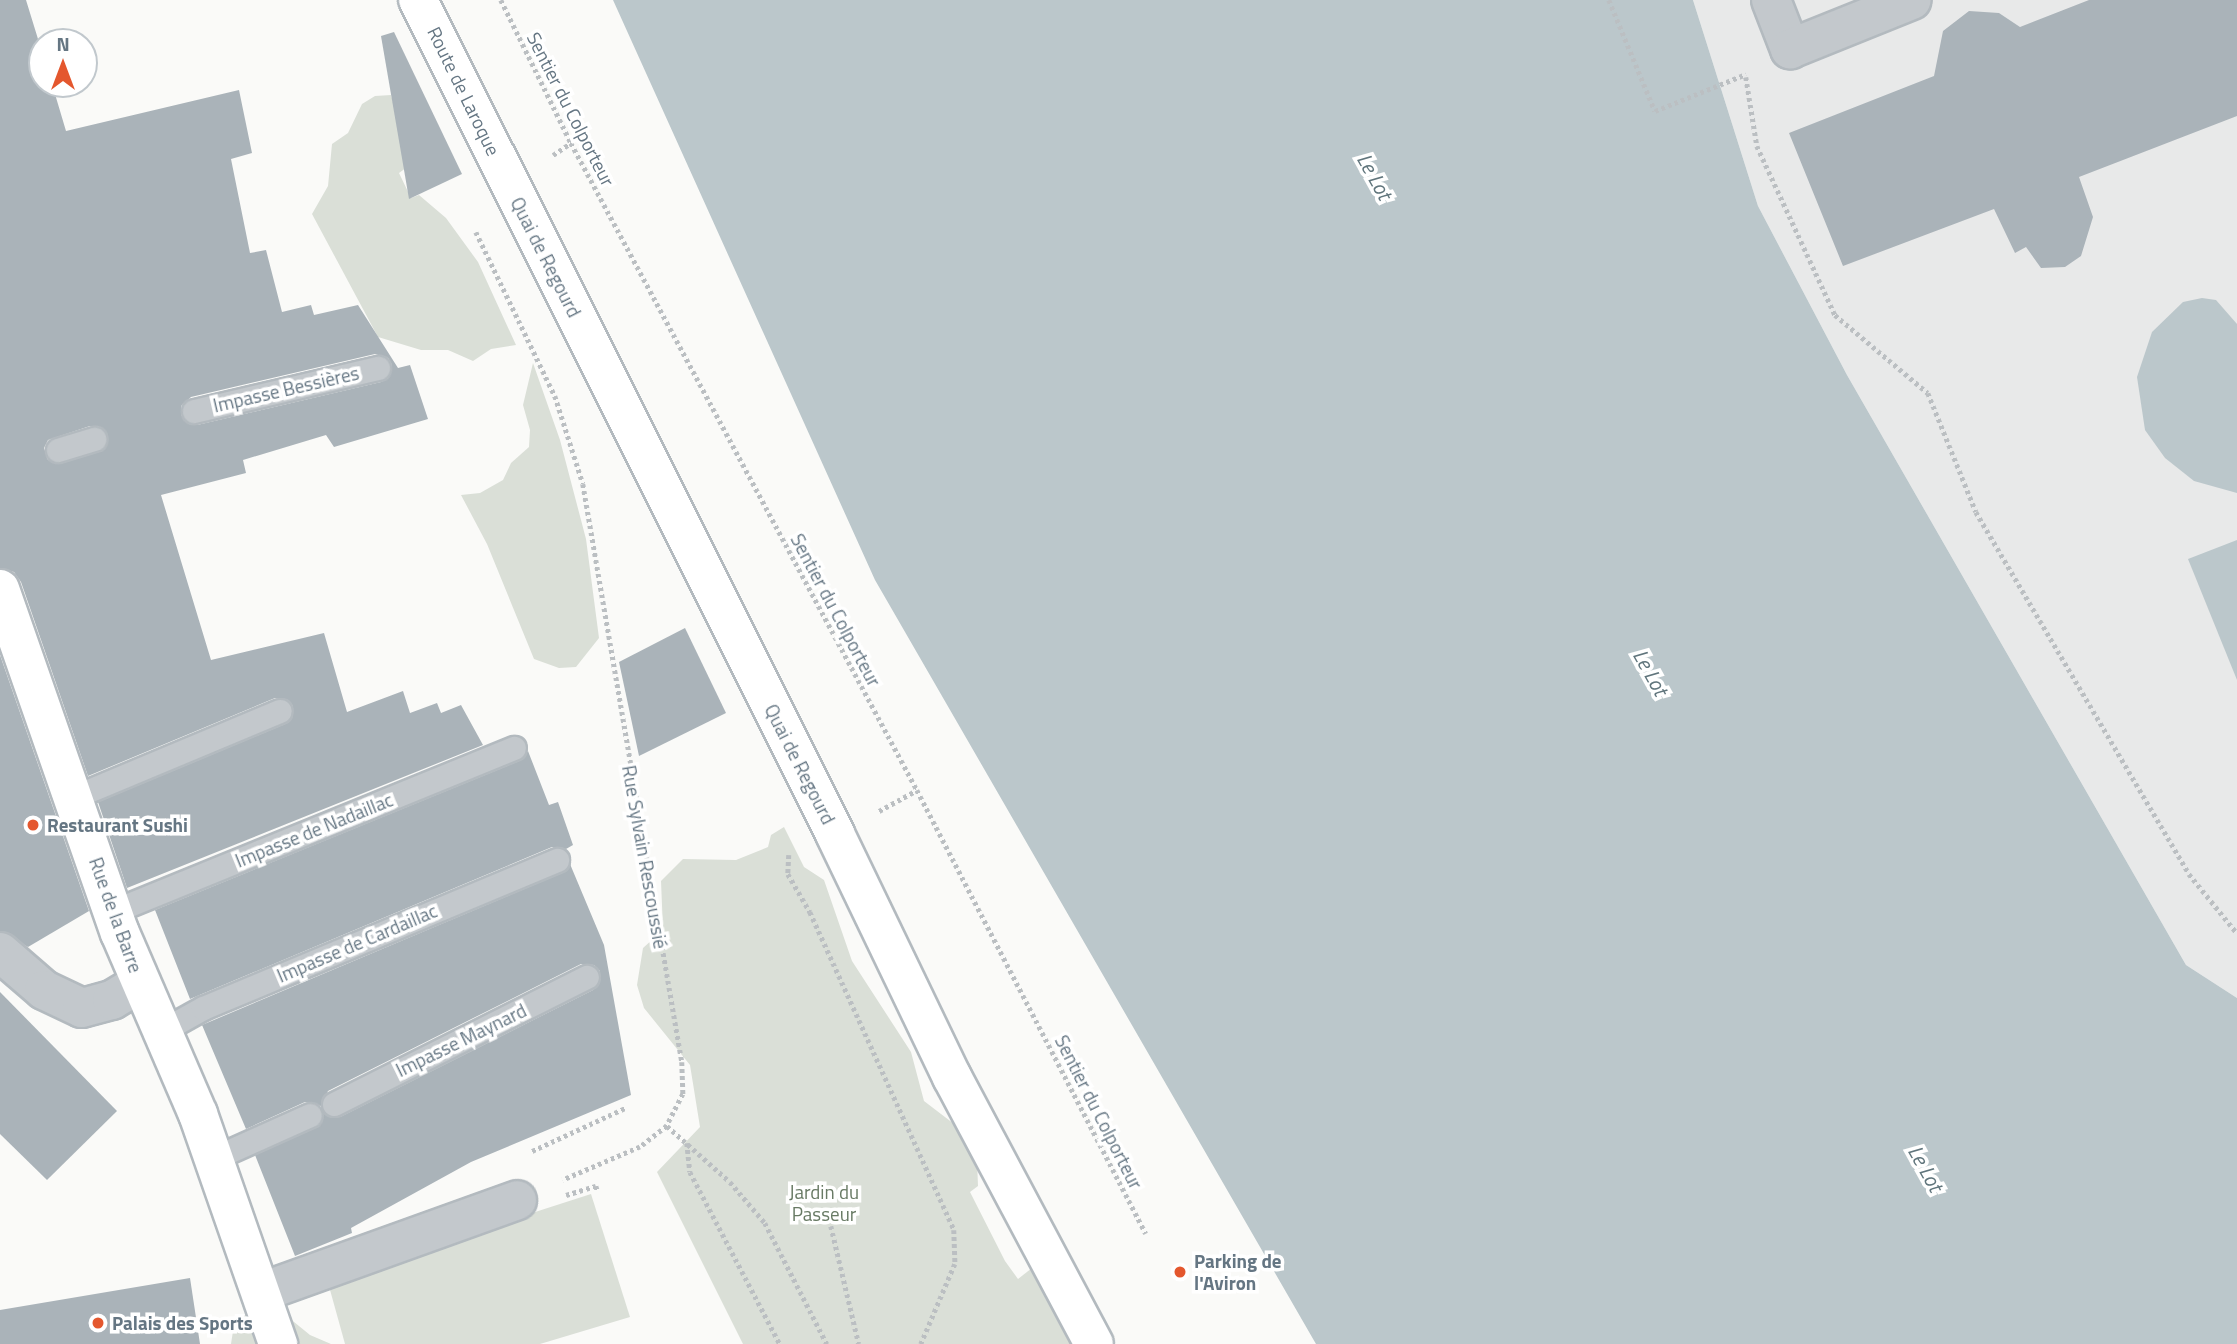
<!DOCTYPE html>
<html>
<head>
<meta charset="utf-8">
<style>
	body { margin:0 }
	#map { position:relative; width:2237px; height:1344px; overflow:hidden; background:#fafaf8; font-family:"Titillium Web",sans-serif }
	div>[style] { position:absolute }
	.built>* { inset:0; background:#e8e9e9 }
	.green>* { inset:0; background:#dadfd7 }
	.water>* { inset:0; background:#bbc7cb }
	.building>* { inset:0; background:#aab3b9 }
	.path>* { height:4.5px; margin-top:-2.25px; transform-origin:0; background:repeating-linear-gradient(90deg,#bbbfc2 0 3.5px,transparent 0 7px) }
	.roads { filter:drop-shadow(2px 0 #b3babf) drop-shadow(-2px 0 #b3babf) drop-shadow(0 2px #b3babf) drop-shadow(0 -2px #b3babf) }
	.lane>* { height:23px; margin:-11.5px; padding:0 11.5px; transform-origin:11.5px; border-radius:11.5px; background:#c3c8cc }
	.street>* { height:38px; margin:-19px; padding:0 19px; transform-origin:19px; border-radius:19px; background:#c3c8cc }
	.secondary>* { height:38px; margin:-19px; padding:0 19px; transform-origin:19px; border-radius:19px; background:#fff }
	.primary>* { height:38px; margin:-19px; padding:0 19px; transform-origin:19px; border-radius:19px; background:#fff }
	.dots>* { width:19px; height:19px; translate:-50% -50%; box-sizing:border-box; border:4px solid #fff; border-radius:50% }
	span { translate:-50% -50%; white-space:nowrap; text-align:center; line-height:1.15; -webkit-text-stroke:7px #fff; paint-order:stroke }
	.street-label { font-size:19px; color:#657683 }
	.poi-label { font-size:19px; color:#657683; font-weight:700 }
	.left { translate:0 -50%; text-align:left }
	.park-label { font-size:19px; color:#687a64 }
	.water-label { font-size:21px; color:#60757c; font-style:italic }
	.north { position:absolute; left:28px; top:28px; width:70px; height:70px; box-sizing:border-box; background:#fff; border:2px solid #c1c8cd; border-radius:50%; rotate:0deg; font-size:19px; font-weight:700; line-height:28px; text-align:center; color:#657683 }
	.north::after { content:''; display:block; margin:auto; width:24px; height:32px; background:#e4572e; clip-path:polygon(50% 0,100% 100%,50% 72%,0 100%) }
</style>
</head>
<body>
<div id="map">
	<div class="built">
		<i style="clip-path:polygon(1693px 0,2237px 0,2237px 998px,2186px 965px,1847px 375px,1758px 206px)"></i>
	</div>
	<div class="green">
		<i style="clip-path:polygon(391px 95px,410px 165px,399px 173px,411px 198px,419px 195px,446px 218px,478px 262px,516px 345px,491px 349px,473px 361px,448px 350px,421px 350px,378px 337px,312px 214px,328px 186px,332px 144px,348px 133px,362px 104px,375px 96px)"></i>
		<i style="clip-path:polygon(533px 363px,560px 440px,586px 539px,599px 638px,576px 667px,559px 668px,534px 659px,487px 544px,461px 495px,480px 493px,503px 480px,511px 463px,529px 447px,530px 430px,523px 405px)"></i>
		<i style="clip-path:polygon(784px 827px,804px 867px,824px 880px,852px 961px,911px 1052px,924px 1101px,958px 1127px,977px 1160px,978px 1186px,970px 1192px,1005px 1261px,1018px 1279px,1032px 1268px,1072px 1269px,1092px 1297px,1104px 1344px,743px 1344px,657px 1172px,700px 1127px,690px 1065px,644px 1008px,637px 985px,643px 948px,663px 930px,661px 881px,683px 859px,736px 860px,768px 847px,771px 835px)"></i>
		<i style="clip-path:polygon(591px 1194px,630px 1317px,540px 1344px,345px 1344px,327px 1279px)"></i>
		<i style="clip-path:polygon(248px 1311px,283px 1313px,310px 1335px,331px 1344px,231px 1344px,233px 1331px)"></i>
	</div>
	<div class="water">
		<i style="clip-path:polygon(613px 0,1693px 0,1758px 206px,1847px 375px,2186px 965px,2237px 998px,2237px 1344px,1316px 1344px,875px 580px)"></i>
		<i style="clip-path:polygon(2202px 298px,2216px 300px,2237px 324px,2237px 493px,2194px 481px,2165px 458px,2145px 430px,2137px 377px,2152px 332px,2183px 302px)"></i>
		<i style="clip-path:polygon(2237px 540px,2237px 680px,2188px 559px)"></i>
	</div>
	<div class="building">
		<i style="clip-path:polygon(evenodd,0 0,26px 0,42px 52px,42px 84px,52px 84px,66px 131px,239px 90px,252px 153px,231px 159px,250px 253px,266px 250px,282px 312px,311px 305px,314px 315px,358px 305px,398px 368px,410px 365px,428px 419px,334px 447px,326px 435px,243px 460px,246px 473px,161px 495px,211px 660px,324px 633px,347px 712px,403px 691px,410px 713px,437px 703px,441px 713px,461px 705px,483px 745px,127px 888px,98px 802px,285px 724px,291px 719px,293px 706px,288px 700px,275px 698px,88px 776px,21px 582px,14px 572px,0 568px,0 0,375px 354px,388px 358px,392px 365px,388px 378px,381px 382px,197px 425px,189px 424px,181px 415px,181px 406px,191px 397px,375px 354px,0 0,90px 426px,98px 426px,107px 434px,104px 449px,62px 463px,48px 460px,44px 448px,48px 440px,90px 426px)"></i>
		<i style="clip-path:polygon(2089px 0,2237px 0,2237px 116px,2079px 177px,2093px 217px,2081px 256px,2065px 267px,2041px 268px,2026px 247px,2015px 253px,1994px 209px,1843px 266px,1789px 133px,1934px 76px,1943px 31px,1969px 11px,1999px 13px,2020px 27px)"></i>
		<i style="clip-path:polygon(394px 32px,462px 174px,409px 199px,381px 36px)"></i>
		<i style="clip-path:polygon(685px 628px,726px 713px,639px 756px,619px 662px)"></i>
		<i style="clip-path:polygon(0 655px,89px 911px,28px 947px,0 931px)"></i>
		<i style="clip-path:polygon(528px 751px,549px 805px,558px 802px,573px 845px,566px 849px,552px 847px,190px 999px,155px 910px,519px 761px)"></i>
		<i style="clip-path:polygon(570px 864px,604px 945px,631px 1095px,471px 1162px,351px 1228px,352px 1233px,295px 1256px,255px 1155px,316px 1127px,323px 1113px,340px 1117px,593px 990px,599px 984px,600px 971px,594px 965px,581px 964px,328px 1091px,321px 1106px,305px 1102px,246px 1129px,202px 1025px,562px 873px)"></i>
		<i style="clip-path:polygon(0 992px,117px 1111px,47px 1180px,0 1134px)"></i>
		<i style="clip-path:polygon(190px 1278px,200px 1344px,0 1344px,0 1310px)"></i>
	</div>
	<div class="path">
		<i style="left:501px;top:0;width:159px;rotate:63.9deg"></i>
		<i style="left:571px;top:143px;width:734px;rotate:61.86deg"></i>
		<i style="left:917px;top:790px;width:499px;rotate:62.7deg"></i>
		<i style="left:1609px;top:0;width:120px;rotate:67.5deg"></i>
		<i style="left:1655px;top:111px;width:98px;rotate:-22.1deg"></i>
		<i style="left:1746px;top:77px;width:70px;rotate:80.9deg"></i>
		<i style="left:1757px;top:146px;width:186px;rotate:65.2deg"></i>
		<i style="left:1835px;top:315px;width:121px;rotate:40deg"></i>
		<i style="left:1928px;top:393px;width:128px;rotate:68deg"></i>
		<i style="left:1976px;top:512px;width:420px;rotate:59.5deg"></i>
		<i style="left:2189px;top:874px;width:76px;rotate:50.9deg"></i>
		<i style="left:553px;top:155px;width:22px;rotate:-34deg"></i>
		<i style="left:476px;top:232px;width:182px;rotate:64.3deg"></i>
		<i style="left:555px;top:396px;width:92px;rotate:72.3deg"></i>
		<i style="left:583px;top:484px;width:586px;rotate:80.28deg"></i>
		<i style="left:682px;top:1062px;width:32px;rotate:88deg"></i>
		<i style="left:683px;top:1094px;width:36px;rotate:117deg"></i>
		<i style="left:667px;top:1126px;width:34px;rotate:142deg"></i>
		<i style="left:640px;top:1147px;width:84px;rotate:156.8deg"></i>
		<i style="left:879px;top:811px;width:43px;rotate:-28.9deg"></i>
		<i style="left:789px;top:855px;width:19px;rotate:93deg"></i>
		<i style="left:788px;top:874px;width:44px;rotate:59.9deg"></i>
		<i style="left:810px;top:912px;width:349px;rotate:65.6deg"></i>
		<i style="left:954px;top:1230px;width:34px;rotate:88deg"></i>
		<i style="left:955px;top:1264px;width:87px;rotate:113deg"></i>
		<i style="left:667px;top:1126px;width:84px;rotate:41.6deg"></i>
		<i style="left:730px;top:1182px;width:54px;rotate:49.5deg"></i>
		<i style="left:765px;top:1223px;width:136px;rotate:62.9deg"></i>
		<i style="left:687px;top:1143px;width:29px;rotate:84deg"></i>
		<i style="left:690px;top:1172px;width:194px;rotate:62.4deg"></i>
		<i style="left:532px;top:1151px;width:102px;rotate:-24.8deg"></i>
		<i style="left:566px;top:1195px;width:31px;rotate:-17deg"></i>
		<i style="left:596px;top:1186px;width:6px;rotate:72deg"></i>
		<i style="left:831px;top:1226px;width:121px;rotate:76.7deg"></i>
	</div>
	<div class="roads">
		<div class="lane">
			<i style="left:194px;top:411px;width:189px;rotate:-13.2deg"></i>
			<i style="left:58px;top:450px;width:38px;rotate:-17deg"></i>
			<i style="left:74px;top:797px;width:223px;rotate:-22.7deg"></i>
			<i style="left:114px;top:911px;width:432px;rotate:-22.2deg"></i>
			<i style="left:160px;top:1032px;width:49px;rotate:-29.2deg"></i>
			<i style="left:203px;top:1008px;width:384px;rotate:-22.7deg"></i>
			<i style="left:334px;top:1104px;width:283px;rotate:-26.7deg"></i>
			<i style="left:212px;top:1159px;width:107px;rotate:-24.2deg"></i>
		</div>
		<div class="street">
			<i style="left:1771px;top:0;width:53px;rotate:68.8deg"></i>
			<i style="left:1790px;top:49px;width:131px;rotate:-21.9deg"></i>
			<i style="left:0;top:952px;width:58px;rotate:40.8deg"></i>
			<i style="left:44px;top:990px;width:42px;rotate:25.3deg"></i>
			<i style="left:82px;top:1008px;width:31px;rotate:-15deg"></i>
			<i style="left:112px;top:1000px;width:33px;rotate:-31deg"></i>
			<i style="left:262px;top:1292px;width:271px;rotate:-19.8deg"></i>
		</div>
		<div class="secondary">
			<i style="left:0;top:589px;width:364px;rotate:70.8deg"></i>
			<i style="left:120px;top:933px;width:197px;rotate:66.7deg"></i>
			<i style="left:198px;top:1114px;width:244px;rotate:70.8deg"></i>
		</div>
		<div class="primary">
			<i style="left:418px;top:0;width:932px;rotate:63.43deg"></i>
			<i style="left:835px;top:834px;width:270px;rotate:64.3deg"></i>
			<i style="left:952px;top:1077px;width:302px;rotate:62deg"></i>
		</div>
	</div>
	<div class="dots">
		<i style="left:33px;top:825px;background:#e4572e"></i>
		<i style="left:1180px;top:1272px;background:#e4572e"></i>
		<i style="left:98px;top:1323px;background:#e4572e"></i>
	</div>
	<div class="street-label">
		<span style="left:464px;top:91px;rotate:64deg">Route de Laroque</span>
		<span style="left:571px;top:109px;rotate:63deg">Sentier du Colporteur</span>
		<span style="left:546px;top:257px;rotate:63deg">Quai de Regourd</span>
		<span style="left:286px;top:389px;rotate:-13deg">Impasse Bessières</span>
		<span style="left:836px;top:610px;rotate:62deg">Sentier du Colporteur</span>
		<span style="left:800px;top:764px;rotate:63deg">Quai de Regourd</span>
		<span style="left:314px;top:830px;rotate:-22deg">Impasse de Nadaillac</span>
		<span style="left:645px;top:857px;rotate:80deg">Rue Sylvain Rescoussié</span>
		<span style="left:116px;top:915px;rotate:70deg">Rue de la Barre</span>
		<span style="left:357px;top:943px;rotate:-23deg">Impasse de Cardaillac</span>
		<span style="left:461px;top:1040px;rotate:-26deg">Impasse Maynard</span>
		<span style="left:1099px;top:1112px;rotate:63deg">Sentier du Colporteur</span>
	</div>
	<div class="poi-label">
		<span class="left" style="left:47px;top:825px">Restaurant Sushi</span>
		<span class="left" style="left:1194px;top:1272px">Parking de<br>l'Aviron</span>
		<span class="left" style="left:112px;top:1323px">Palais des Sports</span>
	</div>
	<div class="park-label">
		<span style="left:824px;top:1203px">Jardin du<br>Passeur</span>
	</div>
	<div class="water-label">
		<span style="left:1375px;top:176px;rotate:61deg">Le Lot</span>
		<span style="left:1651px;top:672px;rotate:61deg">Le Lot</span>
		<span style="left:1926px;top:1168px;rotate:61deg">Le Lot</span>
	</div>
	<div class="north">N</div>
</div>
</body>
</html>
